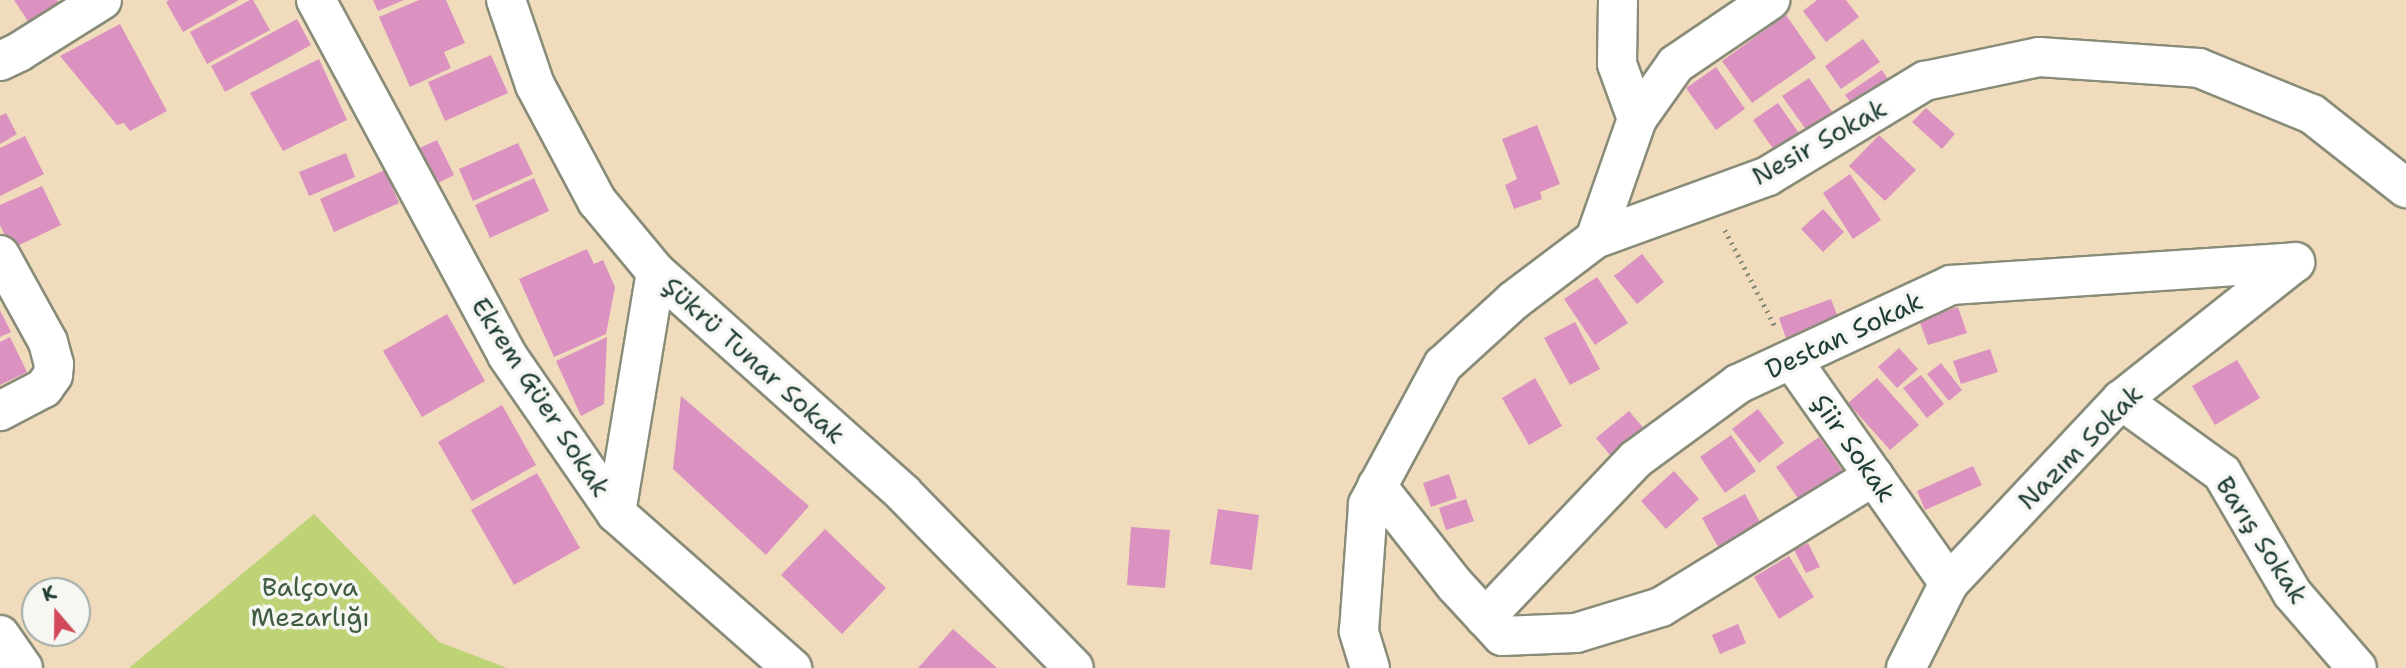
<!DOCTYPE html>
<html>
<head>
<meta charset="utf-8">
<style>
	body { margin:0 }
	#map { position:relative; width:2406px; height:668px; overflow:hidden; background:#f0dcbc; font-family:"Shantell Sans",sans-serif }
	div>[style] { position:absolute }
	.green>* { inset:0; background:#bed376 }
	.building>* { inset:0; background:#db92c1 }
	.path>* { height:4.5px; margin-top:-2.25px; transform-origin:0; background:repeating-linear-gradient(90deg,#888c78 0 2px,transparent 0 7px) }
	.roads { filter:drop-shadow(2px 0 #888c78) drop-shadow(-2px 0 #888c78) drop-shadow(0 2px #888c78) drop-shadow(0 -2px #888c78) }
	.minor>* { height:38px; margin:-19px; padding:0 19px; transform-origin:19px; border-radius:19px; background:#fff }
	span { translate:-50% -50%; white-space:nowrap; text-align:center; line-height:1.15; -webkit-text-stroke:7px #f6f6f2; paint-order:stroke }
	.street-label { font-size:26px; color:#1f3d34 }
	.park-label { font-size:26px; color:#3f5b41 }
	.north { position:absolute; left:21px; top:577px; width:70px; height:70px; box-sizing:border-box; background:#f6f6f2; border:2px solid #a0aca6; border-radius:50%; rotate:340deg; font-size:19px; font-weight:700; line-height:28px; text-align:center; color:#1f3d34 }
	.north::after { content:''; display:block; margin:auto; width:24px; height:32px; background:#d1495b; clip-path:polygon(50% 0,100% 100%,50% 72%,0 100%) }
</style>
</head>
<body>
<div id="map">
	<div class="green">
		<i style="clip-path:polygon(314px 514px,439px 642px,507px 668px,129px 668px)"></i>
	</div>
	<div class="building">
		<i style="clip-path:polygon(14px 0,57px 0,59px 4px,29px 23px)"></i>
		<i style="clip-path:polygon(169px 0,239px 0,183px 32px,166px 2px)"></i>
		<i style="clip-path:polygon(250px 0,253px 0,270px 30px,207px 64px,190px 32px)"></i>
		<i style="clip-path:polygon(373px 0,404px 0,378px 11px)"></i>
		<i style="clip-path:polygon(419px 0,446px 0,465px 43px,444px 52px,451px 68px,410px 87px,379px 17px)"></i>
		<i style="clip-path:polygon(1817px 0,1846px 0,1859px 17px,1826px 42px,1803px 11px)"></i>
		<i style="clip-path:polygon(1786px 15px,1816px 58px,1752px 103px,1722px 61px)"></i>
		<i style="clip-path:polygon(297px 19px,311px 45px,225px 92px,211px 66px)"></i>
		<i style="clip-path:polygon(120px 24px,167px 111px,130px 131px,124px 123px,117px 125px,60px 56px)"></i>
		<i style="clip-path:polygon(1863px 39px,1880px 62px,1841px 89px,1825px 66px)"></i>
		<i style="clip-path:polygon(491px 55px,508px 93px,445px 121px,428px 82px)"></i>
		<i style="clip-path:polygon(319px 59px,347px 120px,283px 151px,250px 93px)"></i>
		<i style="clip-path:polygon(1716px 67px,1745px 109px,1716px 130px,1686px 88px)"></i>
		<i style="clip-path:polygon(1882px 70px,1892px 85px,1856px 110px,1845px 95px)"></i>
		<i style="clip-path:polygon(1809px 78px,1835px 116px,1809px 134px,1782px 96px)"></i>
		<i style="clip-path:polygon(1778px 103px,1801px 136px,1776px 153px,1753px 120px)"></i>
		<i style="clip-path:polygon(1926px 108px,1955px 134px,1942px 149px,1912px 122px)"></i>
		<i style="clip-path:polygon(6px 113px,17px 134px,0 144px,0 116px)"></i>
		<i style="clip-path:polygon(1537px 125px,1560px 184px,1540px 192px,1542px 199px,1514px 209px,1505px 185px,1517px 179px,1502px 139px)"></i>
		<i style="clip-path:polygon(1879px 135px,1916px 170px,1885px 201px,1849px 166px)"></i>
		<i style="clip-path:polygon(25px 136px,44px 174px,0 196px,0 148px)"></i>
		<i style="clip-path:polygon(437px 140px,454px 175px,430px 187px,413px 151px)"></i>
		<i style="clip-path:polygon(518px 143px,533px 174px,473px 201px,459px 169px)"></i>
		<i style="clip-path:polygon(346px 153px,355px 177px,309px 196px,299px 172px)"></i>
		<i style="clip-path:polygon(385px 170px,399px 203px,334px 232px,320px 199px)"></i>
		<i style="clip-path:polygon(1850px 174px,1881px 220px,1853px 239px,1823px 193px)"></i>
		<i style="clip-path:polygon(534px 178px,549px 211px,490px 238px,475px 205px)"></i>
		<i style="clip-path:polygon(42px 186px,61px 225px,11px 249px,0 225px,0 205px)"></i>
		<i style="clip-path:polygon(1823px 209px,1844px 232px,1823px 252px,1801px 229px)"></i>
		<i style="clip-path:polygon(587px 249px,594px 264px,603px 260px,615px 287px,606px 334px,554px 357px,519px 279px)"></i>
		<i style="clip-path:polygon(1642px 254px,1664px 282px,1637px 304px,1614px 276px)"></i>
		<i style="clip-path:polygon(1597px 277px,1628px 323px,1595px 345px,1564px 299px)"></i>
		<i style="clip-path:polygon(1831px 299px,1841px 325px,1788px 344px,1779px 318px)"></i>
		<i style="clip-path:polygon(1958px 307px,1967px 333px,1928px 345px,1919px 320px)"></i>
		<i style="clip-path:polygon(0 310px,11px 332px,0 337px)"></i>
		<i style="clip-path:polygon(447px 314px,485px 381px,422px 417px,383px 351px)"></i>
		<i style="clip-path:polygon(1575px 322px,1600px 369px,1570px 385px,1544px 338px)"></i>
		<i style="clip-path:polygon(10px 337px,27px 372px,0 385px,0 342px)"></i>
		<i style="clip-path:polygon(607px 337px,604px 404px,581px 416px,556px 361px)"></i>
		<i style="clip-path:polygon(1899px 348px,1918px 369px,1897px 388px,1878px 367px)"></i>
		<i style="clip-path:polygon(1990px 349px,1998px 372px,1961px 384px,1953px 361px)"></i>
		<i style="clip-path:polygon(2237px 360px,2260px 398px,2215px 425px,2192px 386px)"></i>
		<i style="clip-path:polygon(1941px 363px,1962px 390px,1949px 401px,1927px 374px)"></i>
		<i style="clip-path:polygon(1921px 375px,1944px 404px,1927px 418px,1903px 388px)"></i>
		<i style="clip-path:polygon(1535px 378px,1562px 426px,1529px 445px,1502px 398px)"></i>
		<i style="clip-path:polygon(1877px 378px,1919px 425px,1890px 450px,1848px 403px)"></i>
		<i style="clip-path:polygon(681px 396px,809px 506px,766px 555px,673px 469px)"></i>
		<i style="clip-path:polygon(502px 405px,536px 465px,472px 501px,438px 442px)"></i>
		<i style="clip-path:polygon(1758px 409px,1784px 443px,1759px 463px,1732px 429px)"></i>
		<i style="clip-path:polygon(1629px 411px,1652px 438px,1619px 466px,1596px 438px)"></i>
		<i style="clip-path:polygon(1731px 435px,1756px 471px,1725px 493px,1700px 457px)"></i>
		<i style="clip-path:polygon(1819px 437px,1845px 474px,1802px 504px,1776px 467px)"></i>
		<i style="clip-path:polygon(1973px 466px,1982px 485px,1925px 510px,1917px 491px)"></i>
		<i style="clip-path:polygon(1674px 471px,1699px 499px,1666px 529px,1641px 501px)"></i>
		<i style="clip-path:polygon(537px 473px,580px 548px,514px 585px,471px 510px)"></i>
		<i style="clip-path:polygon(1449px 474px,1457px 498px,1431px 507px,1423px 483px)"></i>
		<i style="clip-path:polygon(1745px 494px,1763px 528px,1721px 552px,1702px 518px)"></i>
		<i style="clip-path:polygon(1466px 499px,1474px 521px,1446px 530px,1439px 508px)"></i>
		<i style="clip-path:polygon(1218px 509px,1259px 515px,1252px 570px,1210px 564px)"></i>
		<i style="clip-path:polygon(1131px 527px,1170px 530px,1165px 588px,1127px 585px)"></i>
		<i style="clip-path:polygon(825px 529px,886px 588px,842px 634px,781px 575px)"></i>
		<i style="clip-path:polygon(1808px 543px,1820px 567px,1806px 573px,1794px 550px)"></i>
		<i style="clip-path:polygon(1789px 556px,1814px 597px,1779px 619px,1754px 577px)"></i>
		<i style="clip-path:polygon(1738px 624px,1746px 643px,1720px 654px,1712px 635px)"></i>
		<i style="clip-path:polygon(953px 629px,997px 668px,918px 668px)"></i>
	</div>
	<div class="path">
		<i style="left:1725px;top:230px;width:110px;rotate:62.5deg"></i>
	</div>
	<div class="roads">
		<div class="minor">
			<i style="left:316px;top:0;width:403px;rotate:61.7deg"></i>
			<i style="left:507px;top:355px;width:192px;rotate:55.4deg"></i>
			<i style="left:616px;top:513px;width:235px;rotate:41.4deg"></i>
			<i style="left:506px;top:0;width:90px;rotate:71.2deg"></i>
			<i style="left:535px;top:85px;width:132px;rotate:61.9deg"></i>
			<i style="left:597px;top:201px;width:92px;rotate:50.3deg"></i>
			<i style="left:656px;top:272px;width:333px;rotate:41.8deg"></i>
			<i style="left:904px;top:494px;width:243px;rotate:45.7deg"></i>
			<i style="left:1618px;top:0;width:64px;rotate:90.9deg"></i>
			<i style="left:1617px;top:64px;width:59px;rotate:70deg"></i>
			<i style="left:0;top:61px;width:21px;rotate:-25deg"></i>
			<i style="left:19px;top:52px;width:98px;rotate:-32.1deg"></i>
			<i style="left:1595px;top:239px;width:127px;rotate:-70.7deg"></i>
			<i style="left:1637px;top:119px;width:67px;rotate:-54.7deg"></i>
			<i style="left:1676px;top:64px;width:114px;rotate:-34.2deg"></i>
			<i style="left:0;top:255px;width:99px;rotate:61.1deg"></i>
			<i style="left:48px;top:342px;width:23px;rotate:75deg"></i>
			<i style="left:54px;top:364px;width:11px;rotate:95deg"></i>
			<i style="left:53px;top:375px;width:16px;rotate:125deg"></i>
			<i style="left:44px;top:388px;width:50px;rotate:152.4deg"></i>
			<i style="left:1792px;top:360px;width:273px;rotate:54.9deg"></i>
			<i style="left:2121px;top:400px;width:125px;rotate:35.9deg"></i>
			<i style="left:2222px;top:473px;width:139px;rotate:59.7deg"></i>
			<i style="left:2292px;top:593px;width:99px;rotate:49.1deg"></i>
			<i style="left:1377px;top:486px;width:126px;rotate:51.8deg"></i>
			<i style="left:1455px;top:585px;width:69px;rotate:47.3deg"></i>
			<i style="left:1502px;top:636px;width:74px;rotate:-2.3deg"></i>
			<i style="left:1576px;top:633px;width:89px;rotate:-17deg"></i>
			<i style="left:1661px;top:607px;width:250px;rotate:-31.6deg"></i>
			<i style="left:616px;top:513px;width:244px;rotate:-80.6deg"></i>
			<i style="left:1485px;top:618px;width:219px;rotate:-46.5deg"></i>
			<i style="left:1636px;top:459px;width:127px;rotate:-36.3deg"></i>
			<i style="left:1738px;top:384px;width:235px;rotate:-24.9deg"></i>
			<i style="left:1951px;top:285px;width:345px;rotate:-3.8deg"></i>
			<i style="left:0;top:635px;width:40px;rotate:55.1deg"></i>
			<i style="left:1370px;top:668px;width:39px;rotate:-107deg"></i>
			<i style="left:1359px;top:631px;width:127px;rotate:-85.9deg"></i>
			<i style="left:1368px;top:504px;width:158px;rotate:-61.7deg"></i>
			<i style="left:1443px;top:365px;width:95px;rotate:-42.4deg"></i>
			<i style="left:1513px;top:301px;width:103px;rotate:-37.1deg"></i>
			<i style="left:1595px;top:239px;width:184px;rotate:-20deg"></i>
			<i style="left:1768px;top:176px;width:184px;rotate:-31.2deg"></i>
			<i style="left:1925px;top:81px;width:116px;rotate:-11.9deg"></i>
			<i style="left:2039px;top:57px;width:160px;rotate:3.9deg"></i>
			<i style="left:2199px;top:68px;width:122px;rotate:22.2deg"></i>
			<i style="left:2312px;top:114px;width:120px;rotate:38.2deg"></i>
			<i style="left:1906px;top:668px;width:95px;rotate:-63.2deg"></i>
			<i style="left:1949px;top:583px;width:251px;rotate:-46.8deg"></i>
			<i style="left:2121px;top:400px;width:222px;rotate:-38.4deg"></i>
		</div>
	</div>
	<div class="street-label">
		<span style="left:1819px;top:142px;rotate:-29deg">Nesir Sokak</span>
		<span style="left:1844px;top:335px;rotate:-25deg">Destan Sokak</span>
		<span style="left:754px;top:360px;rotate:42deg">Şükrü Tunar Sokak</span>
		<span style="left:541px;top:397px;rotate:57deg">Ekrem Güer Sokak</span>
		<span style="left:2080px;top:447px;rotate:-45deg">Nazım Sokak</span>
		<span style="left:1854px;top:448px;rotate:55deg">Şiir Sokak</span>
		<span style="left:2262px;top:540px;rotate:57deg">Barış Sokak</span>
	</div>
	<div class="park-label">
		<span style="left:310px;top:602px">Balçova<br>Mezarlığı</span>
	</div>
	<div class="north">K</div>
</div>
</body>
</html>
